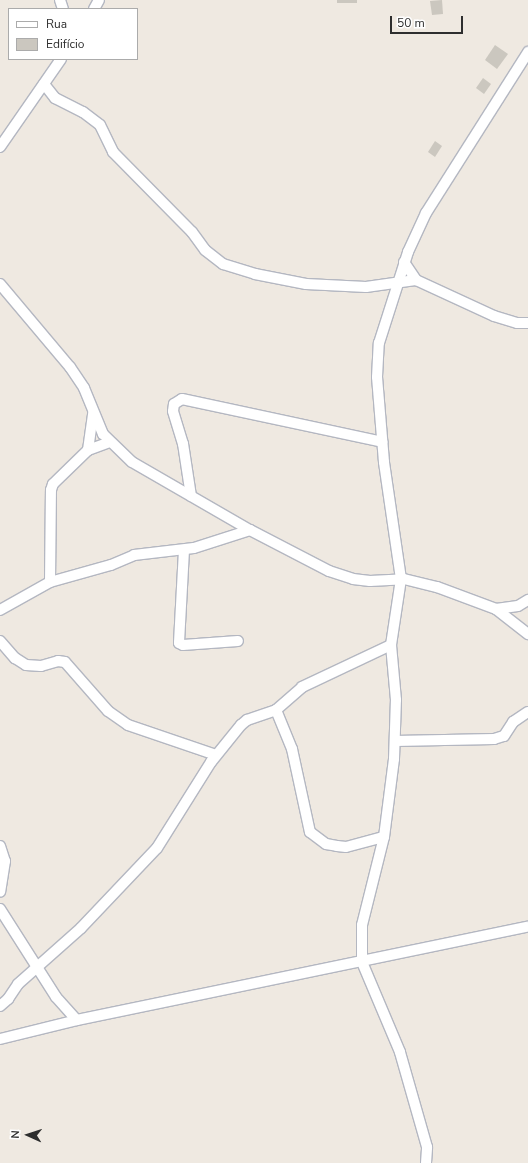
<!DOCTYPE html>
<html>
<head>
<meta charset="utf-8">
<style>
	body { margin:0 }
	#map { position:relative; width:528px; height:1163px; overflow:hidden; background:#efe9e1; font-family:"Nunito Sans",sans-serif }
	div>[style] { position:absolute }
	.building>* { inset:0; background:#cbc7bf }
	.roads { filter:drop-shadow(1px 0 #b4b7c1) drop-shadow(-1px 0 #b4b7c1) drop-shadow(0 1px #b4b7c1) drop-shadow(0 -1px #b4b7c1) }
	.minor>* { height:10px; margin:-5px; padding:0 5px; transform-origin:5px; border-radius:5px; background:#fff }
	span { translate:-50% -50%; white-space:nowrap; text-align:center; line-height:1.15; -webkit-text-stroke:4px #fff; paint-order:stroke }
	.legend { position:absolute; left:8px; top:8px; width:130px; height:52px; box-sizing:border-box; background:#fff; border:1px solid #ababab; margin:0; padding:5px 7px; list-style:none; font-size:12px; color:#2e2e2e }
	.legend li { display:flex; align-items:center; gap:8px; height:20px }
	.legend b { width:20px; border:1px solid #ababab }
	.north { position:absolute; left:8px; top:1115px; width:40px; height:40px; -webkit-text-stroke:3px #fff; paint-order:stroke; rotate:273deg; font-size:11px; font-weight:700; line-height:16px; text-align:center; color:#2e2e2e }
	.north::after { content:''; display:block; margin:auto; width:14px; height:18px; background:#2e2e2e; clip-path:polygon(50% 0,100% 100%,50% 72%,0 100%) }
	.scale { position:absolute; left:390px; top:16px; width:73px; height:18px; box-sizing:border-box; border:2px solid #2e2e2e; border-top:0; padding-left:5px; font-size:12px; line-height:14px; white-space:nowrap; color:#2e2e2e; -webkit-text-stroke:3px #fff; paint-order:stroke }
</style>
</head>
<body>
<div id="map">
	<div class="building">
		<i style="clip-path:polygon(337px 0,357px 0,357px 3px,337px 3px)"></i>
		<i style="clip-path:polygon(442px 0,443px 14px,432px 15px,430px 1px)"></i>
		<i style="clip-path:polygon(495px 45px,508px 54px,497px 69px,485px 60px)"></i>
		<i style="clip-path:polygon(483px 78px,491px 84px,484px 94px,476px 88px)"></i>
		<i style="clip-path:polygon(435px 141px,442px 146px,435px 157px,428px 152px)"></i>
	</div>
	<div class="roads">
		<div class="minor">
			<i style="left:60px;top:0;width:9px;rotate:72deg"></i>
			<i style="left:94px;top:9px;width:10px;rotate:-61deg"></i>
			<i style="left:44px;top:84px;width:18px;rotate:52deg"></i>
			<i style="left:55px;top:98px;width:31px;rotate:27deg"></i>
			<i style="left:83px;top:112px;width:21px;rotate:37deg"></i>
			<i style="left:100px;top:125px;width:30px;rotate:64deg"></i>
			<i style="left:113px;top:152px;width:112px;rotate:45.4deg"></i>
			<i style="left:192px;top:232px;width:22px;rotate:54deg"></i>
			<i style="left:205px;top:250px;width:23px;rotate:38deg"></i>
			<i style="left:223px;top:264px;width:34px;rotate:17deg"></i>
			<i style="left:255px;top:274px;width:52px;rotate:11.1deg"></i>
			<i style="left:306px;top:284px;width:60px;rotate:2.9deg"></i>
			<i style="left:366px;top:287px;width:50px;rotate:-8deg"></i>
			<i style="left:0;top:147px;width:107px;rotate:-55.3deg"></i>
			<i style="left:404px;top:262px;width:22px;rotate:56deg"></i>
			<i style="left:416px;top:280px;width:86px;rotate:24.8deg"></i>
			<i style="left:494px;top:316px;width:24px;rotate:17deg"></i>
			<i style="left:517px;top:323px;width:11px"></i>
			<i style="left:0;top:284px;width:109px;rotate:49.9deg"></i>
			<i style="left:70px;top:367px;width:25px;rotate:56deg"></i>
			<i style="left:84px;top:388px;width:50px;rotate:67.6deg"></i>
			<i style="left:103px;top:434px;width:40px;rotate:44deg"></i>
			<i style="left:132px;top:462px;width:136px;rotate:30deg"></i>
			<i style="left:250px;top:530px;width:89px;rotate:27.4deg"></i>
			<i style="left:329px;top:571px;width:25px;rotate:18deg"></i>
			<i style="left:353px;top:579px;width:17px;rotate:7deg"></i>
			<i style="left:370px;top:581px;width:34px;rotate:-3deg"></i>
			<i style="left:404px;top:579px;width:34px;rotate:14deg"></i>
			<i style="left:437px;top:587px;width:63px;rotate:20.4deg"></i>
			<i style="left:496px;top:609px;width:41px;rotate:38deg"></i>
			<i style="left:88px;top:450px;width:37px;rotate:-82deg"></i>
			<i style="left:191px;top:496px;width:53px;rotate:-98.7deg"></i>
			<i style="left:183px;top:444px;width:34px;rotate:-107deg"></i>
			<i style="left:173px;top:411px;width:7px;rotate:-82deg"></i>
			<i style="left:174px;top:404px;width:9px;rotate:-32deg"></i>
			<i style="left:182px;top:399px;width:205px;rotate:12.1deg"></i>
			<i style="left:184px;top:550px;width:93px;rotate:93.1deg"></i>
			<i style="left:179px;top:643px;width:4px;rotate:27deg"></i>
			<i style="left:183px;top:645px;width:55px;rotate:-4.2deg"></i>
			<i style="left:50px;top:582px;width:92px;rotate:-89.4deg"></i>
			<i style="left:51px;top:490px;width:6px;rotate:-72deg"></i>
			<i style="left:53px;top:484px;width:49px;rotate:-44.2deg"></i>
			<i style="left:88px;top:450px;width:23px;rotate:-20deg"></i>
			<i style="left:496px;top:609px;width:22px;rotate:-8deg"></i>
			<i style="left:518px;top:606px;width:12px;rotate:-31deg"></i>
			<i style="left:0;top:610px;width:57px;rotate:-29.2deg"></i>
			<i style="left:50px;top:582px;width:63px;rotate:-15.6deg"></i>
			<i style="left:111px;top:565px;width:25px;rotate:-23deg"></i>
			<i style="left:134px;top:555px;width:60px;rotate:-6.7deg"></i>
			<i style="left:194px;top:548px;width:59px;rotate:-17.8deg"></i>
			<i style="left:0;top:641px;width:23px;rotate:49deg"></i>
			<i style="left:15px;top:658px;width:13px;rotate:32deg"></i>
			<i style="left:26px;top:665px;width:15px;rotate:4deg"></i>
			<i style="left:41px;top:666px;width:18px;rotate:-16deg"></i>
			<i style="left:58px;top:661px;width:7px;rotate:8deg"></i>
			<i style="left:65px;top:662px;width:65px;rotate:48.7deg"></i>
			<i style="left:108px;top:711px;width:24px;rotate:35deg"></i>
			<i style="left:128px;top:725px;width:93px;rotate:18.8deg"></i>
			<i style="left:276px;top:710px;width:42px;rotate:67.7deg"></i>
			<i style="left:292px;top:749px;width:85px;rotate:77.8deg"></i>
			<i style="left:310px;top:832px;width:20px;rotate:37deg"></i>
			<i style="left:326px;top:844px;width:11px;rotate:10deg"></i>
			<i style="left:337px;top:846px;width:9px;rotate:6deg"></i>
			<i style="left:346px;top:847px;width:39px;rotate:-15deg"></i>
			<i style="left:395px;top:741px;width:99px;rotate:-1.2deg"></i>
			<i style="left:494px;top:739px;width:10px;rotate:-17deg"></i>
			<i style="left:504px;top:736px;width:17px;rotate:-57deg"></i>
			<i style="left:513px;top:722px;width:18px;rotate:-34deg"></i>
			<i style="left:0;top:846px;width:16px;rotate:72deg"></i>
			<i style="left:5px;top:861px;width:31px;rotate:99deg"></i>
			<i style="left:0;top:909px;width:104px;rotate:57.5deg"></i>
			<i style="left:56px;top:997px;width:31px;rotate:48deg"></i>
			<i style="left:0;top:1006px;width:11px;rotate:-41deg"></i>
			<i style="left:8px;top:999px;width:18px;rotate:-56deg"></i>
			<i style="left:18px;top:984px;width:84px;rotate:-41.6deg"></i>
			<i style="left:81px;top:928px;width:110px;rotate:-46.5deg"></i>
			<i style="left:157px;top:848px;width:102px;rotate:-57.9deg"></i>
			<i style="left:211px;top:762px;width:48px;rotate:-51deg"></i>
			<i style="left:241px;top:725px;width:8px;rotate:-40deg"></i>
			<i style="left:247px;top:720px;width:31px;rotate:-19deg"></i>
			<i style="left:276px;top:710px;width:35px;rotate:-41deg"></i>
			<i style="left:302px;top:687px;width:98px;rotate:-25.3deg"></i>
			<i style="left:0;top:1039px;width:79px;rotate:-13.9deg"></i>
			<i style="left:77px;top:1020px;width:460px;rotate:-11.7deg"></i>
			<i style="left:426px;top:1163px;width:16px;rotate:-86deg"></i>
			<i style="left:427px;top:1147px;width:99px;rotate:-105.9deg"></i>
			<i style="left:400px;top:1052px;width:98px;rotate:-112.9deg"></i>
			<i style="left:362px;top:962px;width:37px;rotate:-90deg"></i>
			<i style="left:362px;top:925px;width:91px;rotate:-76deg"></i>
			<i style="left:384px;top:837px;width:79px;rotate:-82.7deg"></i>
			<i style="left:394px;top:759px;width:59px;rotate:-88.1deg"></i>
			<i style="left:396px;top:700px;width:55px;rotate:-95.2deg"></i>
			<i style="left:391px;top:645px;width:67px;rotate:-81.4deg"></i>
			<i style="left:401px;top:579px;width:118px;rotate:-98.3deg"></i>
			<i style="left:384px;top:462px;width:85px;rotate:-94.7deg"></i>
			<i style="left:377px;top:377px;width:34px;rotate:-87deg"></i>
			<i style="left:379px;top:343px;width:96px;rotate:-72.3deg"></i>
			<i style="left:408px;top:252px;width:43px;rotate:-65.2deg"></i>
			<i style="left:426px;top:213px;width:191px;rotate:-57.6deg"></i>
		</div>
	</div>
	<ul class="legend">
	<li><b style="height:5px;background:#fff"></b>Rua</li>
	<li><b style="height:11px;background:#cbc7bf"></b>Edifício</li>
	</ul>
	<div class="north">N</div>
	<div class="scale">50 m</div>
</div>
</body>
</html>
